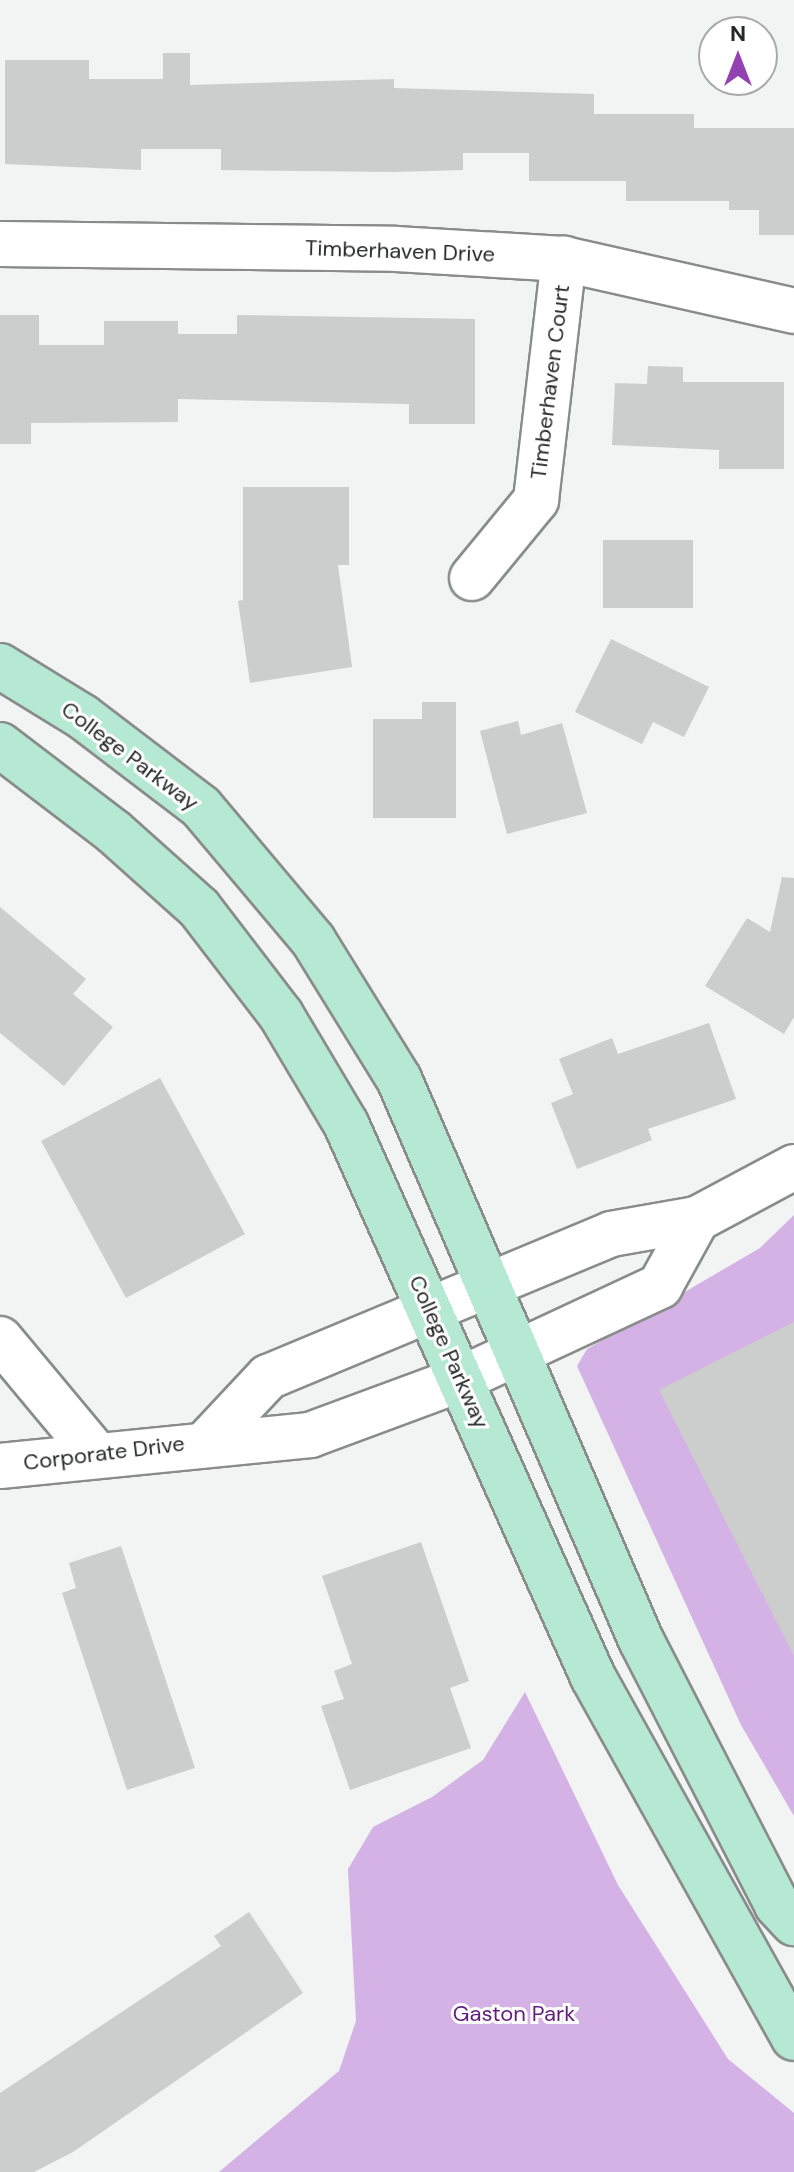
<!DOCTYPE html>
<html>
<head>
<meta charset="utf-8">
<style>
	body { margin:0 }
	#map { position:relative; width:794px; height:2172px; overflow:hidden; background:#f1f4f2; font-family:"DM Sans",sans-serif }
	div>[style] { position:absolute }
	.green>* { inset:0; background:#d5b2e5 }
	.building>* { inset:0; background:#cbcecd }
	.roads { filter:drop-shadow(2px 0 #898c8b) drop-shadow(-2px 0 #898c8b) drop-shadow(0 2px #898c8b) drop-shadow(0 -2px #898c8b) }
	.minor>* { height:44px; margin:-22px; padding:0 22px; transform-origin:22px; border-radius:22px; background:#fff }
	.major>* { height:44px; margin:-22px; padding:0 22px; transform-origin:22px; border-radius:22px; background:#b5e9d3 }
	span { translate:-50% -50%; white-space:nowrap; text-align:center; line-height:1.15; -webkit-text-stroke:6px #fff; paint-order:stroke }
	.street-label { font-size:22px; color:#272828 }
	.park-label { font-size:22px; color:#621d7b }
	.north { position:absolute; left:698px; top:16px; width:80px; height:80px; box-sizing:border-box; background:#fff; border:2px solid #a9a9a9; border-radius:50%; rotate:0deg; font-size:22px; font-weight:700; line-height:32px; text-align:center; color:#272828 }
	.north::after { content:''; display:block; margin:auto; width:28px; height:36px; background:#9242b2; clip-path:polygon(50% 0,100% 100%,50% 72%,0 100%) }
</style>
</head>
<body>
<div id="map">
	<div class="green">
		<i style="clip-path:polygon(794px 1215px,794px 1816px,741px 1725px,577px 1366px,587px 1349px,760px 1248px)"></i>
		<i style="clip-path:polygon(525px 1692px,618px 1885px,728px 2059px,794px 2113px,794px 2172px,219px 2172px,339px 2071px,356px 2021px,348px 1869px,373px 1827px,432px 1797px,483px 1760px)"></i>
	</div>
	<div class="building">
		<i style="clip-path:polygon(163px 53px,190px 53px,190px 85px,394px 79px,394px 88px,594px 94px,594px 114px,694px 114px,694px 128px,794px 128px,794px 235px,759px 235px,759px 210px,729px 210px,729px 201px,626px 201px,626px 181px,529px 181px,529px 153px,463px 153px,463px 170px,394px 172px,221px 170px,221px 149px,141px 149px,141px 170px,5px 164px,5px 60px,89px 60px,89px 79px,163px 79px)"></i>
		<i style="clip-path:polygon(0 315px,39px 315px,39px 345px,104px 345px,104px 321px,178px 321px,178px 334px,237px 334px,237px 315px,475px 319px,475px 424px,409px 424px,409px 404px,178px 399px,178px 422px,31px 423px,31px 444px,0 444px)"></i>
		<i style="clip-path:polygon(648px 366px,683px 367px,683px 382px,784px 382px,784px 469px,719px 469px,719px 450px,612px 445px,615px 383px,647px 384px)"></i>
		<i style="clip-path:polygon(243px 487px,349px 487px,349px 565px,338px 565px,352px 667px,250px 683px,238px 601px,243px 600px)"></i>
		<i style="clip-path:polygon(603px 540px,693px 540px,693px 608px,603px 608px)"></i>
		<i style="clip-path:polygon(611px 639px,709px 687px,684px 737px,653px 722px,642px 744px,575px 712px)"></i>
		<i style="clip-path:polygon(422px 702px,456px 702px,456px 818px,373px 818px,373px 719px,422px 719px)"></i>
		<i style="clip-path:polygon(518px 721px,521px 735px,562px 723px,587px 813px,507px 834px,480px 731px)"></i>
		<i style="clip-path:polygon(782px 877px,794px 878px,794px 1017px,784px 1034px,705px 986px,747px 918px,770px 932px)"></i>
		<i style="clip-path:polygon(0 907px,86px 979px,73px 994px,113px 1027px,64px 1086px,0 1033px)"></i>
		<i style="clip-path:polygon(709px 1023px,736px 1099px,648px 1129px,652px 1140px,577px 1169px,551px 1103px,573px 1094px,559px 1059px,612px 1038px,618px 1054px)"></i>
		<i style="clip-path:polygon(160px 1078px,245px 1234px,126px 1298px,41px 1141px)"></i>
		<i style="clip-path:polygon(794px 1322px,794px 1656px,659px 1390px)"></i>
		<i style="clip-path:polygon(421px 1542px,469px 1681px,450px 1688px,471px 1748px,350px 1790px,321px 1706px,344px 1699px,334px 1671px,352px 1664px,322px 1576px)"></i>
		<i style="clip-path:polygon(121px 1546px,195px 1768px,127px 1790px,62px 1593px,76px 1588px,69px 1563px)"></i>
		<i style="clip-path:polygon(249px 1912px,303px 1993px,73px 2152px,34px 2172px,0 2172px,0 2093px,221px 1946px,214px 1936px)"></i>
	</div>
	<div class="roads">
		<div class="minor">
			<i style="left:0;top:244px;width:396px;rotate:0.7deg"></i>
			<i style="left:396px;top:249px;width:168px;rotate:3.4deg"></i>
			<i style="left:564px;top:259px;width:236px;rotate:12.7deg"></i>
			<i style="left:472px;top:578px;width:101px;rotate:-50.6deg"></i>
			<i style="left:536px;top:500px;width:243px;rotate:-83.4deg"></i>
			<i style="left:0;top:1339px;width:148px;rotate:50.2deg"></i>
			<i style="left:208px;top:1441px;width:88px;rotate:-46.8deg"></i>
			<i style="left:268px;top:1377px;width:372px;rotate:-22.6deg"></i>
			<i style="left:611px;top:1234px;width:87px;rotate:-9.9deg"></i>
			<i style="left:697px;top:1219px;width:110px;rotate:-28.2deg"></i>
			<i style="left:0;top:1466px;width:312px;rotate:-5.7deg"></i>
			<i style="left:310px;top:1435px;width:161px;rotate:-20.3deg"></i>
			<i style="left:461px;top:1379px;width:220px;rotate:-25deg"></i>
			<i style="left:660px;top:1286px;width:77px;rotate:-61.1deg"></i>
		</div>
		<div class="major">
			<i style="left:0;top:666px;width:97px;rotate:31.6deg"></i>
			<i style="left:83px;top:717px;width:148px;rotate:37.3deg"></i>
			<i style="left:201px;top:807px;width:174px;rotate:49.9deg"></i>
			<i style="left:313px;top:940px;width:163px;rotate:58.3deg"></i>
			<i style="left:399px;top:1079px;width:611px;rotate:66.67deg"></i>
			<i style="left:641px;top:1640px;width:298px;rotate:62.8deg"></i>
			<i style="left:777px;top:1905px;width:25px;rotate:47deg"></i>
			<i style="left:0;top:745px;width:143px;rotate:37.3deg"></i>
			<i style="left:114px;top:832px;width:114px;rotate:41.8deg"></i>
			<i style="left:199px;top:908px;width:135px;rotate:52.5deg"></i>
			<i style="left:281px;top:1015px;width:127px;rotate:59.2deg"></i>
			<i style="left:346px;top:1124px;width:606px;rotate:65.93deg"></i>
			<i style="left:593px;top:1677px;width:413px;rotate:60.9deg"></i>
		</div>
	</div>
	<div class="street-label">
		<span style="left:400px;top:251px;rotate:2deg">Timberhaven Drive</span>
		<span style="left:550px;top:382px;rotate:-83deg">Timberhaven Court</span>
		<span style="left:130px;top:756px;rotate:37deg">College Parkway</span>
		<span style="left:449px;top:1352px;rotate:66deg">College Parkway</span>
		<span style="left:104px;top:1453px;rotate:-7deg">Corporate Drive</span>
	</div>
	<div class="park-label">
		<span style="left:514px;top:2014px">Gaston Park</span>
	</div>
	<div class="north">N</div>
</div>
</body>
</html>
